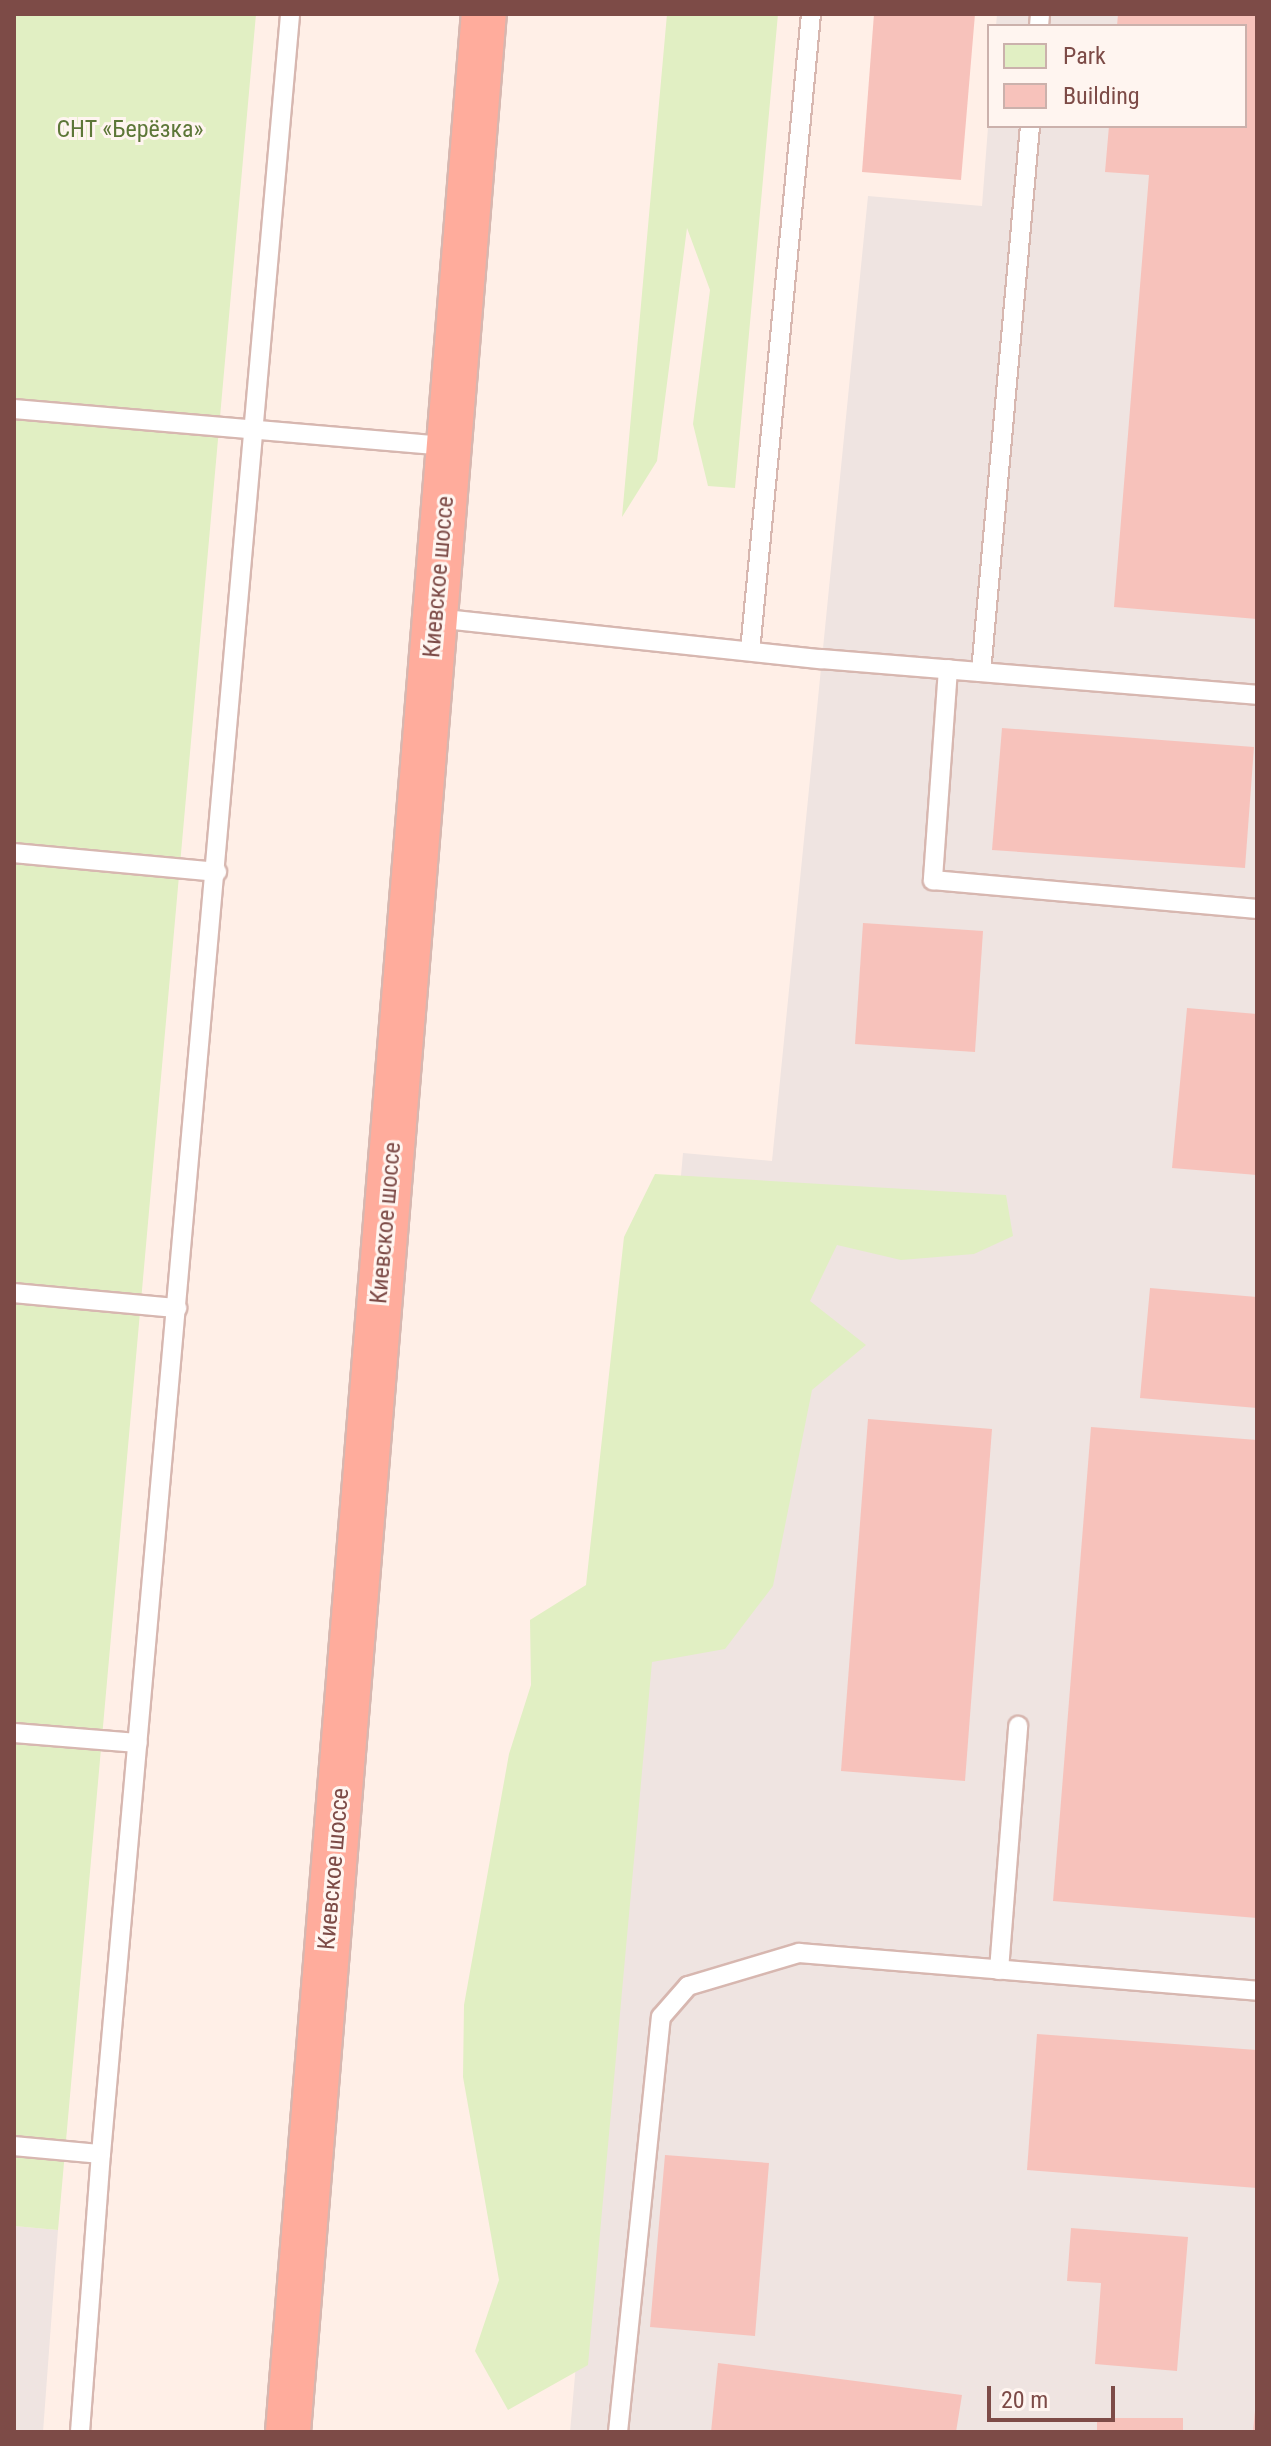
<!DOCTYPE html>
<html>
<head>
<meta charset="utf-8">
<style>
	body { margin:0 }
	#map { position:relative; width:1271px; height:2446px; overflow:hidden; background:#ffefe7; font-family:"Roboto Condensed",sans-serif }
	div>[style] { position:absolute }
	.industrial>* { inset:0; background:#efe4e1 }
	.green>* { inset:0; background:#e1efc3 }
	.building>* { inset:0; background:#f7c2bb }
	.roads { filter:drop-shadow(2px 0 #d7b7b0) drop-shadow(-2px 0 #d7b7b0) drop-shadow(0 2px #d7b7b0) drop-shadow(0 -2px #d7b7b0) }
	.service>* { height:18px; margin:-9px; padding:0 9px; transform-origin:9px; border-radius:9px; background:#fff }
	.trunk>* { height:44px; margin:-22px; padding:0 22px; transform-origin:22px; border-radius:22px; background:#ffac9c }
	span { translate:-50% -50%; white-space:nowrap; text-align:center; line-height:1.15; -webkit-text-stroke:6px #fff5f0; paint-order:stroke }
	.park-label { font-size:24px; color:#5d7738 }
	.street-label { font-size:24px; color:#7d4b47 }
	.frame { position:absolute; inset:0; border:16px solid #7d4b47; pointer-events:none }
	.legend { position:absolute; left:987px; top:24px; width:260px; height:104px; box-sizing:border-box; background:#fff5f0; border:2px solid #cbb1ac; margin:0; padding:10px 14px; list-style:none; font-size:24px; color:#7d4b47 }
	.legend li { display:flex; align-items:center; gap:16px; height:40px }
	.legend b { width:40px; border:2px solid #cbb1ac }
	.scale { position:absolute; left:987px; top:2386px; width:128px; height:36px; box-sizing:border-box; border:4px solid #7d4b47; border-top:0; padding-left:10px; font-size:24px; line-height:28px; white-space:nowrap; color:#7d4b47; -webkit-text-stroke:6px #fff5f0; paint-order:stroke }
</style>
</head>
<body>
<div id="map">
	<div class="industrial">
		<i style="clip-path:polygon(997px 14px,1257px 14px,1257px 2432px,570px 2432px,683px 1153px,772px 1161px,868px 196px,982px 206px,989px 114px,989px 126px,1245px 126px,1245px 26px,996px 26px)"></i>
		<i style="clip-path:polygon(14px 2226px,58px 2230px,43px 2432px,14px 2432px)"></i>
	</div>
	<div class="green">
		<i style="clip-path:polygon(14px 14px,256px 14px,58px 2230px,14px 2226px)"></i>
		<i style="clip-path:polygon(667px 14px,778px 14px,735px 488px,708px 486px,693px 424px,710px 290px,687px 228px,657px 461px,622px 517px)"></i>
		<i style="clip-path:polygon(655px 1174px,1006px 1195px,1013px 1236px,974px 1254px,901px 1260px,837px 1245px,810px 1301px,866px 1345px,812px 1390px,773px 1586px,725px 1649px,652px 1662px,588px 2365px,508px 2410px,475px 2351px,499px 2280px,463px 2077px,464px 2005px,509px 1754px,531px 1685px,530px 1620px,586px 1585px,624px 1237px)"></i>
	</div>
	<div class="building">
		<i style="clip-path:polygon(874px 14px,975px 14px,961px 180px,862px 172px)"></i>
		<i style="clip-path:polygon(1118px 14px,1257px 14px,1257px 619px,1114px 607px,1149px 175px,1105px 172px,1109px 126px,1245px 126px,1245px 26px,1117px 26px)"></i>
		<i style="clip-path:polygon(1002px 728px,1254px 747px,1245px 868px,992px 850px)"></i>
		<i style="clip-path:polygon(863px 923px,983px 931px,975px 1052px,855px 1044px)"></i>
		<i style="clip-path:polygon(1187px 1008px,1257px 1014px,1257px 1175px,1172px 1168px)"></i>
		<i style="clip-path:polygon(1150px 1288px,1257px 1297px,1257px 1408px,1140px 1398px)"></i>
		<i style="clip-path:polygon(868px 1419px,992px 1429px,965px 1781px,841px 1771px)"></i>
		<i style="clip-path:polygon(1091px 1427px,1257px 1440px,1257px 1918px,1053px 1901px)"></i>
		<i style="clip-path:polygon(1037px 2034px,1257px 2050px,1257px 2188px,1027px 2170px)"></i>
		<i style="clip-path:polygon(665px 2155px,769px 2163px,755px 2336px,650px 2327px)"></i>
		<i style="clip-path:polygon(1071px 2228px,1188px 2237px,1177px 2371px,1095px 2364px,1101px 2283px,1067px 2281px)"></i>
		<i style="clip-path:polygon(718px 2363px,962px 2395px,956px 2432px,711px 2432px)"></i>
		<i style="clip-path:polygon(1255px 2411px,1257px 2411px,1257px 2432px,1253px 2432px)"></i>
		<i style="clip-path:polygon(1097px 2418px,1183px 2418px,1183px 2432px,1097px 2432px)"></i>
	</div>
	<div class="roads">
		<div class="service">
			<i style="left:1039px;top:26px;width:12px;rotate:-85deg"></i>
			<i style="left:14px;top:409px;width:437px;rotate:4.9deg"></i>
			<i style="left:435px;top:618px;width:388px;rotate:6.1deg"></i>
			<i style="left:821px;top:659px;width:437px;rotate:4.7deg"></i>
			<i style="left:750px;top:651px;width:640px;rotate:-84.53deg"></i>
			<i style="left:948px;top:669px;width:212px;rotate:94.1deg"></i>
			<i style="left:933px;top:880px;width:325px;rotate:5.1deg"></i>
			<i style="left:981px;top:672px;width:548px;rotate:-84.87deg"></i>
			<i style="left:14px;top:853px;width:204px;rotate:5.3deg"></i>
			<i style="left:14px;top:1293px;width:164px;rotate:5.3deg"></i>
			<i style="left:14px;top:1733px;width:124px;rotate:4.6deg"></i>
			<i style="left:999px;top:1970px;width:245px;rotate:-85.5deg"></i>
			<i style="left:14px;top:2146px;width:87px;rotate:5.3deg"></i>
			<i style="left:101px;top:2154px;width:2148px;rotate:-84.95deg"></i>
			<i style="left:80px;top:2432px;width:279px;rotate:-85.7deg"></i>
			<i style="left:618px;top:2432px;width:417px;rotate:-84.1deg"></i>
			<i style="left:661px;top:2017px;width:41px;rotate:-48.9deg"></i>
			<i style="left:688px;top:1986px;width:116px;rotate:-16.6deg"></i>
			<i style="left:799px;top:1953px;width:460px;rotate:4.7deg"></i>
		</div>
		<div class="trunk">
			<i style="left:288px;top:2432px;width:2426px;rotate:-85.37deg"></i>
		</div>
	</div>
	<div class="park-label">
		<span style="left:130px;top:130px">СНТ «Берёзка»</span>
	</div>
	<div class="street-label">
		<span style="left:439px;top:577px;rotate:-85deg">Киевское шоссе</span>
		<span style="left:386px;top:1223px;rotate:-85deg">Киевское шоссе</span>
		<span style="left:334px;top:1869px;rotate:-85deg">Киевское шоссе</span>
	</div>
	<div class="frame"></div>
	<ul class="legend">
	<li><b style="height:22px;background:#e1efc3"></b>Park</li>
	<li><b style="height:22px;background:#f7c2bb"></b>Building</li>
	</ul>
	<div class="scale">20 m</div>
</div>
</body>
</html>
